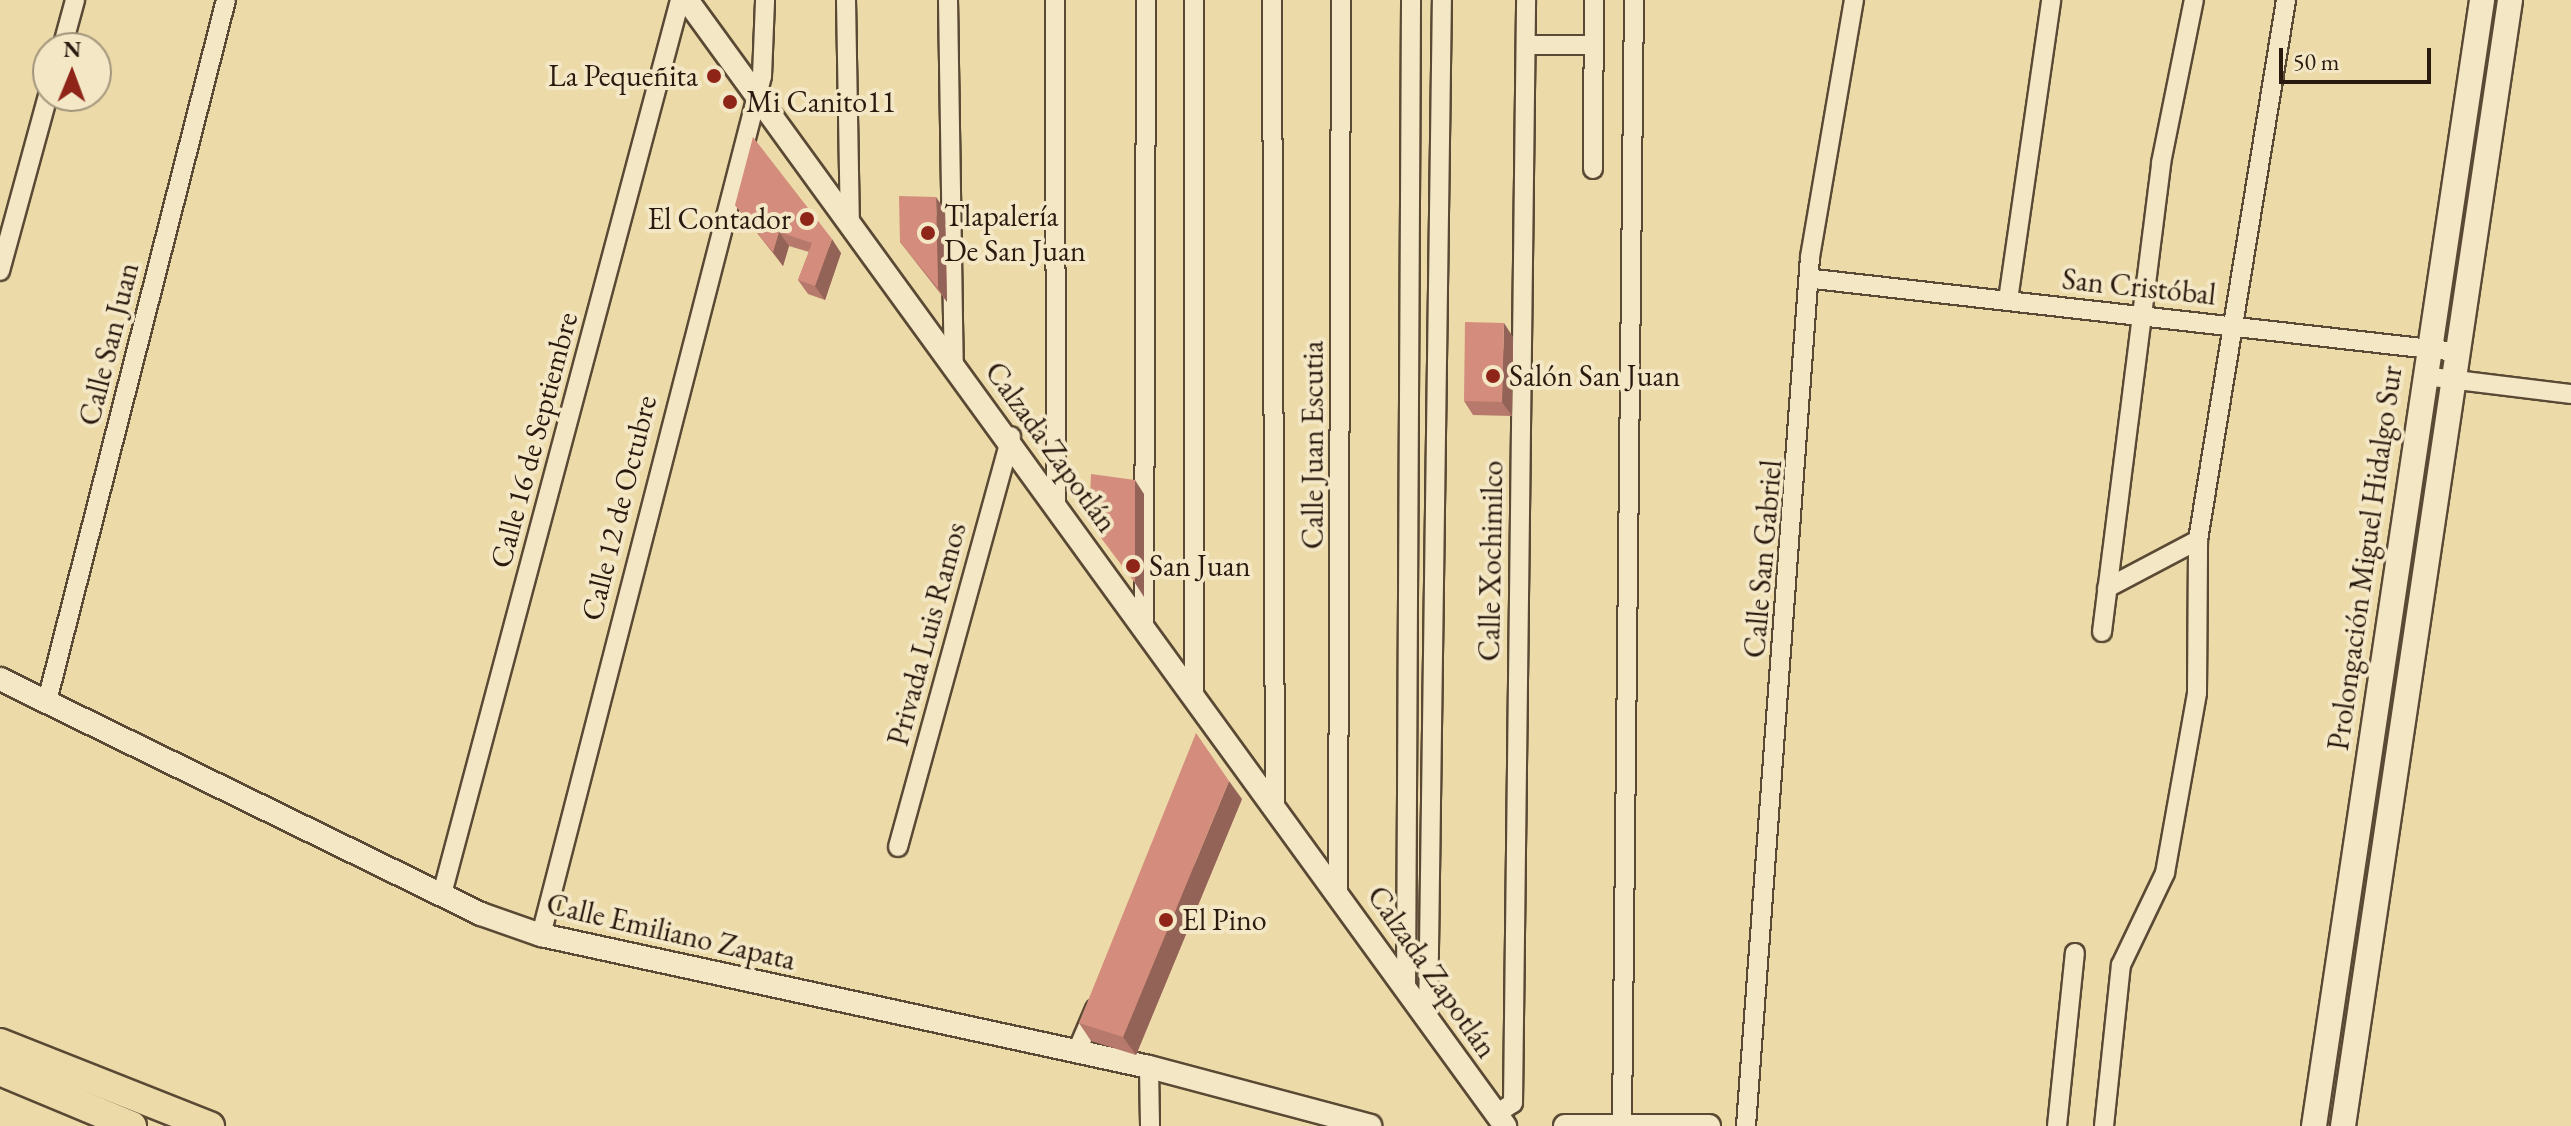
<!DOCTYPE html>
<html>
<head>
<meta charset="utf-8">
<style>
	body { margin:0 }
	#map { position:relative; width:2571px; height:1126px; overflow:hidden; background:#ecdaa8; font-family:"EB Garamond",serif }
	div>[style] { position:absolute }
	.roads { filter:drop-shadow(2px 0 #5a4934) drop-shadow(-2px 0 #5a4934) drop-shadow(0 2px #5a4934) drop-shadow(0 -2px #5a4934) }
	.minor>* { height:18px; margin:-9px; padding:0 9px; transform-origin:9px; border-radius:9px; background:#f3e7c6 }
	.tertiary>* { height:22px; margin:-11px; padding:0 11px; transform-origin:11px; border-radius:11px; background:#f3e7c6 }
	.secondary>* { height:24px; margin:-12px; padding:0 12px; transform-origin:12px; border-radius:12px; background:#f3e7c6 }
	.trunk>* { height:28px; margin:-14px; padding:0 14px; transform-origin:14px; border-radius:14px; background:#ecdaa8 }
	.wall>* { inset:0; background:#b6796b }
	.shaded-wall>* { inset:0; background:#946357 }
	.building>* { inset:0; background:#d48d7c }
	.dots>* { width:22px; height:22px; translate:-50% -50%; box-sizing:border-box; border:4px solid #f3e7c6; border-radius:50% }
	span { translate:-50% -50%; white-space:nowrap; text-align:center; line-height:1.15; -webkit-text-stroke:8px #f3e7c6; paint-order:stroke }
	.poi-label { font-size:30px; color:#29190e }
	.right { translate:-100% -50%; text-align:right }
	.left { translate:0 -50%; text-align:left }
	.street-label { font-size:30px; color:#29190e }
	.north { position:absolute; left:32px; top:32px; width:80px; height:80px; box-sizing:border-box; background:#f3e7c6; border:2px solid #a2957c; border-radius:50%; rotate:1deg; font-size:22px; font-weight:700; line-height:32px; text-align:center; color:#29190e }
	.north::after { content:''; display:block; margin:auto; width:28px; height:36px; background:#8f2418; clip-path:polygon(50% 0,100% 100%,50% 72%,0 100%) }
	.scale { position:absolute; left:2279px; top:48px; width:152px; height:36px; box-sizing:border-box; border:4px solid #29190e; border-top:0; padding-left:10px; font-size:24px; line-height:28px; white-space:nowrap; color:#29190e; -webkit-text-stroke:6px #f3e7c6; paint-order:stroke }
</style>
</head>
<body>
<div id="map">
	<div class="roads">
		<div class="minor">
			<i style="left:846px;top:0;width:225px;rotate:89deg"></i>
			<i style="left:948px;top:0;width:364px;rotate:89.1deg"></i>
			<i style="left:1055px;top:0;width:503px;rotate:89.89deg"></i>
			<i style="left:1272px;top:0;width:803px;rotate:89.79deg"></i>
			<i style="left:1526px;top:45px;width:67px"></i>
			<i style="left:62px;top:48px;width:50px;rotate:-74.8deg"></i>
			<i style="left:1593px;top:169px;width:169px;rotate:-89.7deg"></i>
			<i style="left:0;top:271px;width:181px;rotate:-74.7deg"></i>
			<i style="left:1814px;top:279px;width:647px;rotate:6.48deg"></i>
			<i style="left:2008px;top:300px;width:303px;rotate:-81.8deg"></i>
			<i style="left:2424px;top:376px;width:148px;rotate:7deg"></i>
			<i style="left:2107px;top:588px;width:103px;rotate:-27.8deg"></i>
			<i style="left:2198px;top:540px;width:547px;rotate:-80.74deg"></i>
			<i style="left:1144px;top:631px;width:631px;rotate:-89.82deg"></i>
			<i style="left:2102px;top:632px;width:473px;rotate:-82.8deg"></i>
			<i style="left:2161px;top:163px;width:166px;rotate:-78.6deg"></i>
			<i style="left:1194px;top:695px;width:695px;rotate:-90deg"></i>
			<i style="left:47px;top:701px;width:723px;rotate:-75.68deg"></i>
			<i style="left:898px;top:847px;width:426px;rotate:-74.6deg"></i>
			<i style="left:1338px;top:890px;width:890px;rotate:-89.81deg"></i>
			<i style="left:442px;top:894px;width:925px;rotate:-75.09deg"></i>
			<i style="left:541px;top:935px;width:887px;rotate:-75.57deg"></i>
			<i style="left:762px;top:76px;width:76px;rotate:-87.7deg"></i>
			<i style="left:1406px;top:992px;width:992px;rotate:-89.71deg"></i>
			<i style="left:1428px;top:1022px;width:1022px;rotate:-89.22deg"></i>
			<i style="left:1077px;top:1051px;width:46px;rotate:-66.8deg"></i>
			<i style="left:1149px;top:1067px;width:59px;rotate:89deg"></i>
			<i style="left:1496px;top:1114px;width:20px;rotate:-33deg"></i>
			<i style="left:1513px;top:1103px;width:1103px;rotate:-89.32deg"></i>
			<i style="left:1622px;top:1124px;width:1124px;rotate:-89.39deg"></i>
			<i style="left:1746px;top:1126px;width:871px;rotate:-85.79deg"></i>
			<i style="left:1810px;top:257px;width:261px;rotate:-80.3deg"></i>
			<i style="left:2057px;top:1126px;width:174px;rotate:-84.1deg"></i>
			<i style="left:2104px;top:1126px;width:162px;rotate:-84deg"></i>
			<i style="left:2121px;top:965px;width:102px;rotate:-64.4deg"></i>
			<i style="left:2165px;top:873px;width:183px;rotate:-79.9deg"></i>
			<i style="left:2197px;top:693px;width:153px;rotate:-89.6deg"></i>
		</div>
		<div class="tertiary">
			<i style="left:687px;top:0;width:1392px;rotate:54deg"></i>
			<i style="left:0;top:679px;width:535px;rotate:26.04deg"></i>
			<i style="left:481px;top:914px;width:64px;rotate:19.3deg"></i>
			<i style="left:541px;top:935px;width:622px;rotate:12.25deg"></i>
			<i style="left:1149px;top:1067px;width:229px;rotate:14.9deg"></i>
			<i style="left:1565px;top:1126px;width:144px"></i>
		</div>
		<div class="secondary">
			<i style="left:2314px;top:1126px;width:1138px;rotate:-81.51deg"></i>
			<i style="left:2343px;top:1126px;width:1138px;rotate:-81.56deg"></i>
		</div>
		<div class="trunk">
			<i style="left:0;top:1043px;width:226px;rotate:21.6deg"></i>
			<i style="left:0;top:1071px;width:143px;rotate:22.6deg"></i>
		</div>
	</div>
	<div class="wall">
		<i style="clip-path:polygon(735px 205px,841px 253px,825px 300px,808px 294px,798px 280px,809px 252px,789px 246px,783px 266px)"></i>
		<i style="clip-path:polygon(945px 210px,947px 302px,900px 242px)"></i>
		<i style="clip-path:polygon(1513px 337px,1512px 416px,1473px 415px,1464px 401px)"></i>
		<i style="clip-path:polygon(1242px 799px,1136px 1055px,1091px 1041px,1079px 1023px)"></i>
	</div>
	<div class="shaded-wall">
		<i style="clip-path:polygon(936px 197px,945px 210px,947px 302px,938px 288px)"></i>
		<i style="clip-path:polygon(779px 232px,789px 246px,783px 266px,773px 252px)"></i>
		<i style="clip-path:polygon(832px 239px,841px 253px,825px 300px,815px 286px)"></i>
		<i style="clip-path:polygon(1504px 323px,1513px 337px,1512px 416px,1502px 402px)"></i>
		<i style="clip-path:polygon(1135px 480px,1144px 494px,1144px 597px,1135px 583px)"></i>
		<i style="clip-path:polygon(1229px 781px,1242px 799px,1136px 1055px,1123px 1037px)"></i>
	</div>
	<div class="building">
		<i style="clip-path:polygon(753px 137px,832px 239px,815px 286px,798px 280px,812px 243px,779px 232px,773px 252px,735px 205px)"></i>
		<i style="clip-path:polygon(899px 196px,936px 197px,938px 288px,900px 242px)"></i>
		<i style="clip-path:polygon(1465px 322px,1504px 323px,1502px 402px,1464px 401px)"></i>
		<i style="clip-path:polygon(1091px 474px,1135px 480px,1135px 583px,1089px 522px)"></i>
		<i style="clip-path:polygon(1196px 733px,1229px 781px,1123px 1037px,1079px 1023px)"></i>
	</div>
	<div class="dots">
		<i style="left:714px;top:76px;background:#8f2418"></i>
		<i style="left:730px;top:102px;background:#8f2418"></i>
		<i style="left:807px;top:219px;background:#8f2418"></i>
		<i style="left:928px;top:233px;background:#8f2418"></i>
		<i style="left:1493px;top:376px;background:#8f2418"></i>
		<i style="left:1133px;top:566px;background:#8f2418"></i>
		<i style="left:1166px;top:920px;background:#8f2418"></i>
	</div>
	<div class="poi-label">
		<span class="right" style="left:698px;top:76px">La Pequeñita</span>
		<span class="left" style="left:746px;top:102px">Mi Canito11</span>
		<span class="left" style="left:944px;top:233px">Tlapalería<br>De San Juan</span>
		<span class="right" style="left:791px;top:219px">El Contador</span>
		<span class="left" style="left:1509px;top:376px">Salón San Juan</span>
		<span class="left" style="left:1149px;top:566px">San Juan</span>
		<span class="left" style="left:1182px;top:920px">El Pino</span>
	</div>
	<div class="street-label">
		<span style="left:2139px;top:287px;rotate:6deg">San Cristóbal</span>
		<span style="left:109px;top:344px;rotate:-76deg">Calle San Juan</span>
		<span style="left:534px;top:440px;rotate:-75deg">Calle 16 de Septiembre</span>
		<span style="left:1313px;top:445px;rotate:-90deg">Calle Juan Escutia</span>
		<span style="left:1051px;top:447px;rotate:54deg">Calzada Zapotlán</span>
		<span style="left:619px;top:508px;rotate:-76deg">Calle 12 de Octubre</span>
		<span style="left:2365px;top:558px;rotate:-82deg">Prolongación Miguel Hidalgo Sur</span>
		<span style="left:1763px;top:559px;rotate:-85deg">Calle San Gabriel</span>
		<span style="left:1491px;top:561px;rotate:-89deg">Calle Xochimilco</span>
		<span style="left:927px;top:634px;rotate:-75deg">Privada Luis Ramos</span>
		<span style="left:671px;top:932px;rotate:13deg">Calle Emiliano Zapata</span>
		<span style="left:1432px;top:972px;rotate:55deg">Calzada Zapotlán</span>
	</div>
	<div class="north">N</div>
	<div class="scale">50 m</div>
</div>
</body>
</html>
